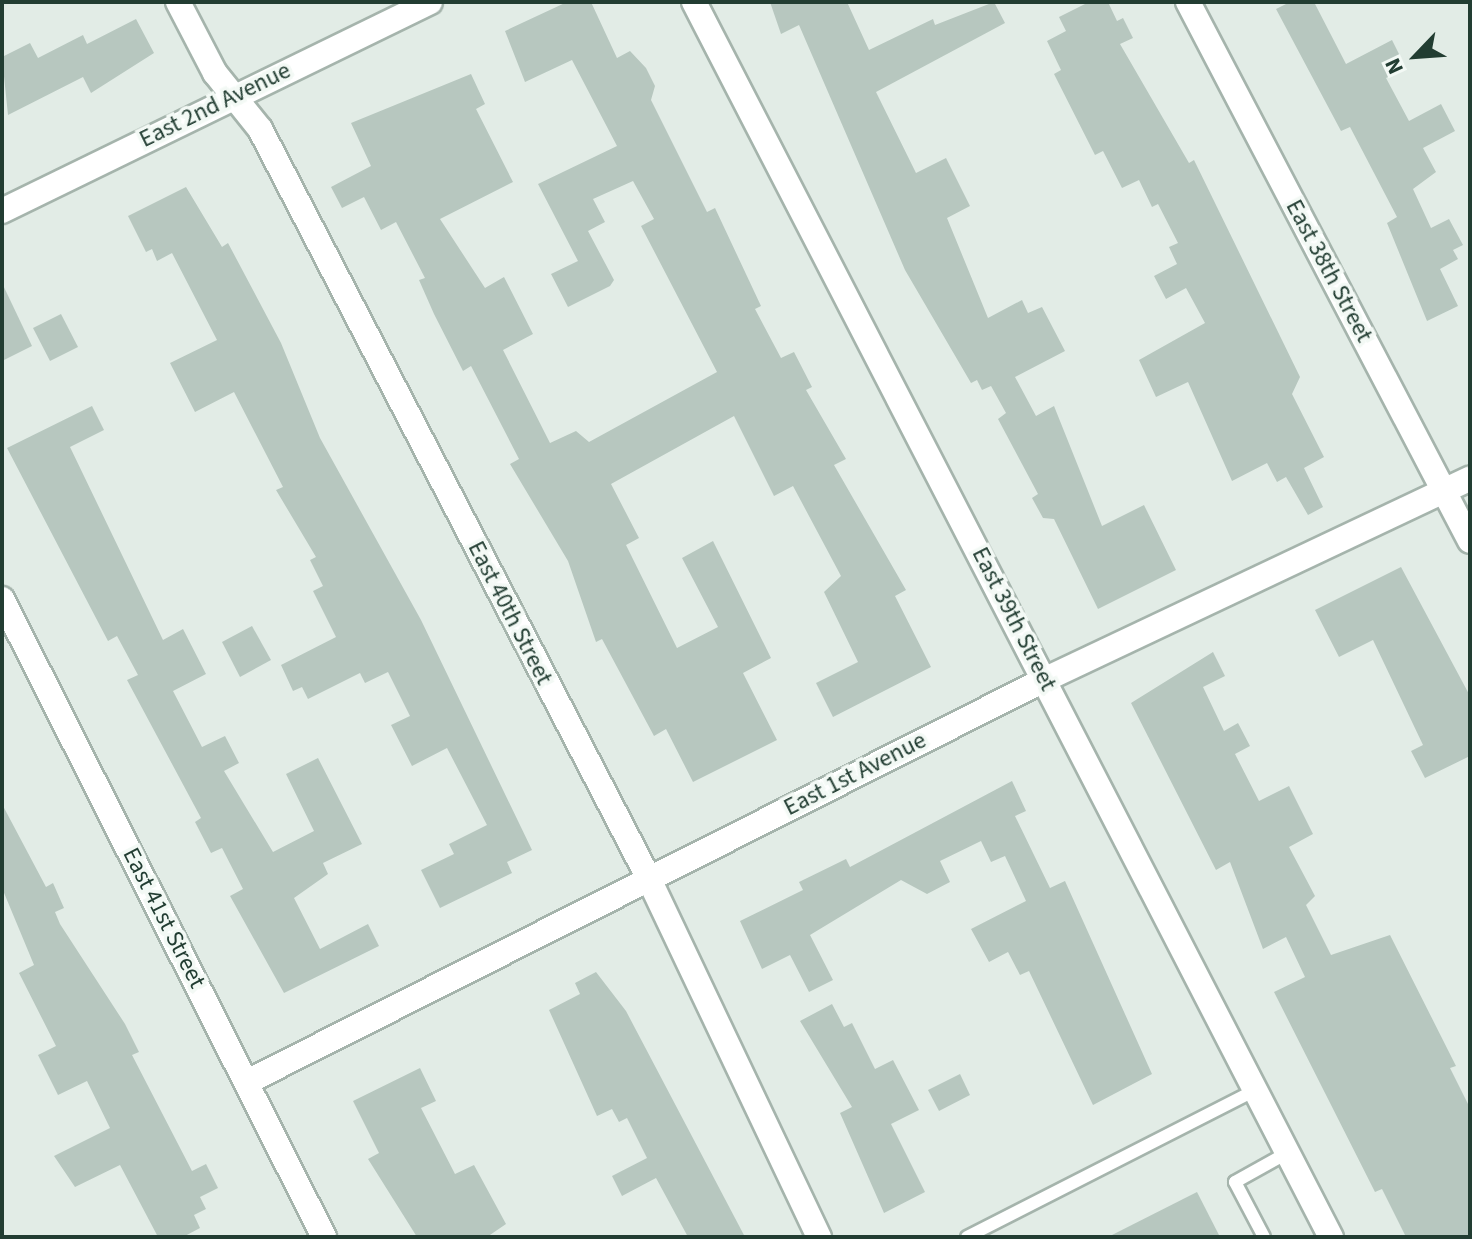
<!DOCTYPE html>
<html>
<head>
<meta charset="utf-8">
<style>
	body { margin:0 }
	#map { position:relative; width:1472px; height:1239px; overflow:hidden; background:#e2ece6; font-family:"Source Sans 3",sans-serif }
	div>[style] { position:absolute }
	.building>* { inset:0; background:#b7c7bf }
	.roads { filter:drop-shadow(2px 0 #a5b4ac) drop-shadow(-2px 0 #a5b4ac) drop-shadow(0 2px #a5b4ac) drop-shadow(0 -2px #a5b4ac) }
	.service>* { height:12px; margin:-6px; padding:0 6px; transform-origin:6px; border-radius:6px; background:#fff }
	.minor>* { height:24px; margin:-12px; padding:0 12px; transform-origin:12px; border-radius:12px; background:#fff }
	.tertiary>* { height:24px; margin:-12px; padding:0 12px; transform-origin:12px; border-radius:12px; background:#fff }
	span { translate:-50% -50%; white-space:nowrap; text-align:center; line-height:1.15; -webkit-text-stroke:7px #f3f9f5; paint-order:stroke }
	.street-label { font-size:24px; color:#223d32 }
	.frame { position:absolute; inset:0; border:4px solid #223d32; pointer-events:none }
	.north { position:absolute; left:1376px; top:16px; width:80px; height:80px; -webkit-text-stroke:6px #f3f9f5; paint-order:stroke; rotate:245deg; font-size:22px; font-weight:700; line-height:32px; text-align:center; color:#223d32 }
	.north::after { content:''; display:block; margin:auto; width:28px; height:36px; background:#223d32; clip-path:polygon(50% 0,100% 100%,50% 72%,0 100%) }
</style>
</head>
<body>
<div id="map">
	<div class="building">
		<i style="clip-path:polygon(567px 2px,591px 2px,617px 58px,630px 51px,646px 68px,655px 86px,651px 100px,707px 212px,715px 208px,761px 306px,755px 309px,781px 358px,794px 352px,812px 387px,806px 390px,846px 459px,834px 465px,906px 590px,895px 596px,931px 667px,833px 717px,816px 683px,858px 662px,824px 592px,841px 576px,793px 486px,774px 496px,734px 416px,611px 484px,639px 538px,626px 545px,677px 648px,718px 627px,682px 558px,713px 541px,771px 658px,743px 673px,777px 740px,693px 782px,666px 729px,654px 736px,602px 639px,596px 642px,568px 561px,510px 464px,519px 459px,471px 366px,463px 371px,434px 314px,419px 280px,425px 278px,396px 222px,381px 230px,364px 197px,342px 208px,331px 187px,371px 166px,351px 123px,471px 74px,485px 104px,476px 109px,513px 182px,440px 219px,485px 288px,504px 277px,533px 334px,503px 350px,550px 443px,576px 431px,589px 442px,717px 372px,641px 226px,654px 219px,633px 181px,593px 199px,605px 222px,588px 231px,614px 280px,610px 286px,568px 307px,551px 274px,578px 261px,538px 184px,617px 146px,572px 60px,525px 82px,505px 31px)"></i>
		<i style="clip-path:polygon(770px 2px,847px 2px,869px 50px,933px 19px,935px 25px,994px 2px,1005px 23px,876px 92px,916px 173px,946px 158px,970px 206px,947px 218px,988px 318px,1022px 300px,1028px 313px,1042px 307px,1065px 351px,1015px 377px,1036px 416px,1054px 406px,1102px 526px,1144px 505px,1176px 570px,1098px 609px,1054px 519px,1043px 518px,1032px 498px,1038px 494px,998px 419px,1006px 413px,991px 386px,982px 390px,977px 380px,971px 383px,905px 270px,799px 25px,781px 34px)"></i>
		<i style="clip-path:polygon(1089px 2px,1108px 2px,1117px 21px,1123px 18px,1133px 38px,1120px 44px,1189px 163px,1194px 160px,1300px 377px,1292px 394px,1324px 457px,1304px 468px,1323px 507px,1308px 515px,1286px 477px,1277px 482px,1267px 463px,1232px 481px,1188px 382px,1156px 397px,1139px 360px,1205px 323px,1186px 288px,1166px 299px,1154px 276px,1177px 264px,1169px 247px,1178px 243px,1158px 204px,1152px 207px,1139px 180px,1122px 188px,1103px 151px,1095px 155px,1054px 74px,1061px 70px,1047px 41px,1066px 31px,1059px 17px)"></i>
		<i style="clip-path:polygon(1290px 2px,1314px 2px,1346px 64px,1392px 40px,1406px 68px,1386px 78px,1409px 121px,1441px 104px,1455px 131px,1423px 148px,1436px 172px,1413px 189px,1431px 228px,1449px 219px,1463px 245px,1453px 250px,1458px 259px,1440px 269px,1458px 306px,1427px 321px,1387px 223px,1397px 217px,1350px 127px,1341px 131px,1276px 9px)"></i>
		<i style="clip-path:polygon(136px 19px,154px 53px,91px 93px,83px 77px,8px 115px,2px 57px,30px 43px,38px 58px,83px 35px,87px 44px)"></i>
		<i style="clip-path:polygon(186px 187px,222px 247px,228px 243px,281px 343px,320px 438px,421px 620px,532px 850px,507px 862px,512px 873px,440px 908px,421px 870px,454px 854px,449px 844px,487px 825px,447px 748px,412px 766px,391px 725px,410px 716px,388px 672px,365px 683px,360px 673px,308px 699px,302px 687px,293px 691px,281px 665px,336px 637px,313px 591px,323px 586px,310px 560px,316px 557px,276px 490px,283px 487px,234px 392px,195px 412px,170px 363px,217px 340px,172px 253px,157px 261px,152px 249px,146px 252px,128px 216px)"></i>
		<i style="clip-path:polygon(2px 283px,32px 346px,2px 361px)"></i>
		<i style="clip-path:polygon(61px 314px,78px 347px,50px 361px,33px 328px)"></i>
		<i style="clip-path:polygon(92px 406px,104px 430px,70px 447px,163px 640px,183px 629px,206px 674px,173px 691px,202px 747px,225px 736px,239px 763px,224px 771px,273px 852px,314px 831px,286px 774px,318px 758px,362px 844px,323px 863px,328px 874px,294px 898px,320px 949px,368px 924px,379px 946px,284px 993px,230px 896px,243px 889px,222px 848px,211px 853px,195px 822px,201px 818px,127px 680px,138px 675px,117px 636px,108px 641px,7px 448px)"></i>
		<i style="clip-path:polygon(1401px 567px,1470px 696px,1470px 756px,1425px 778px,1411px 751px,1423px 745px,1373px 640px,1339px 657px,1315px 610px)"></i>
		<i style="clip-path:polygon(252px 626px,271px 660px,240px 677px,222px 642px)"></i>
		<i style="clip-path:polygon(1213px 652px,1225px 676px,1203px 687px,1224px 731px,1238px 723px,1250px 746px,1235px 754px,1259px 801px,1289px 786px,1313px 834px,1289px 847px,1315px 896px,1306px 905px,1331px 955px,1390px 935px,1456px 1066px,1450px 1068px,1470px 1108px,1470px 1237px,1406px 1237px,1382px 1189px,1375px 1192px,1274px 992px,1305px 977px,1286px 937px,1263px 949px,1230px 862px,1216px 870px,1131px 703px)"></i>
		<i style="clip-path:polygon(1012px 781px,1026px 811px,1015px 816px,1050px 888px,1065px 881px,1152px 1074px,1093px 1105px,1029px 971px,1020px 975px,1008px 952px,989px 962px,971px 929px,1026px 901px,1005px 856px,991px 862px,981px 841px,940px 861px,950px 882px,927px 894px,901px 880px,810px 935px,833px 980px,809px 992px,790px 955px,762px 969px,740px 921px,803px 890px,799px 882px,846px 859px,850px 867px)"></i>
		<i style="clip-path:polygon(2px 804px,46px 887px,53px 883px,64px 908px,55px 912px,60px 924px,125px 1024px,139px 1052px,132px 1055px,192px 1171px,206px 1164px,218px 1188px,200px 1197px,206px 1209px,194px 1215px,200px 1228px,183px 1237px,158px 1237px,120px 1165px,75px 1187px,54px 1156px,110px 1128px,87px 1081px,58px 1095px,38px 1055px,56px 1046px,19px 973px,34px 965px,2px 888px)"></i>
		<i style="clip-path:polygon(596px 972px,626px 1011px,745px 1237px,688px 1237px,656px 1178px,622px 1196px,612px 1176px,647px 1158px,627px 1118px,619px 1122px,612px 1109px,597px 1116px,549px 1010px,580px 994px,575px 983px)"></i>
		<i style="clip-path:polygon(832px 1004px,844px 1027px,852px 1023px,875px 1069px,893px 1060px,919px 1110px,891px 1124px,925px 1192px,884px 1213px,840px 1113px,852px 1107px,800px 1021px)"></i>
		<i style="clip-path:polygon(420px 1068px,436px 1101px,421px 1108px,455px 1174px,474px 1165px,506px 1224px,487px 1237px,417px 1237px,368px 1159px,379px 1153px,353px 1101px)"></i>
		<i style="clip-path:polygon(960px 1074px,970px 1095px,939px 1111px,928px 1090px)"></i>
		<i style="clip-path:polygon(1197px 1192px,1220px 1237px,1108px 1237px)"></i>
	</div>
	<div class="roads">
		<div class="service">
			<i style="left:967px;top:1237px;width:320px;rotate:-27deg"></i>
			<i style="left:1264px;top:1237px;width:62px;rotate:-117.8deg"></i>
			<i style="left:1235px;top:1182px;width:57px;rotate:-29.2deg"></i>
		</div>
		<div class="minor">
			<i style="left:178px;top:2px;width:80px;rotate:62.5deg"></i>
			<i style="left:215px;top:73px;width:72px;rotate:51.2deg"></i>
			<i style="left:260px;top:129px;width:843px;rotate:62.58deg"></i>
			<i style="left:648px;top:877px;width:399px;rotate:64.6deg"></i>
			<i style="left:694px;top:2px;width:1390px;rotate:62.72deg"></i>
			<i style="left:1188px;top:2px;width:608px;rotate:62.38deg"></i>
			<i style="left:2px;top:211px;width:476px;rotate:-26deg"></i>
			<i style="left:247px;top:1082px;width:895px;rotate:-26.77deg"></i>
			<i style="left:1046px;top:679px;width:469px;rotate:-25.3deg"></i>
		</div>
		<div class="tertiary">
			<i style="left:2px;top:599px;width:715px;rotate:63.22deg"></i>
		</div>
	</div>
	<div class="street-label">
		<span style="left:215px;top:105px;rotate:-26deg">East 2nd Avenue</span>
		<span style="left:1329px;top:271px;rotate:62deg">East 38th Street</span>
		<span style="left:510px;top:613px;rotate:63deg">East 40th Street</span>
		<span style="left:1014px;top:619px;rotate:63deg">East 39th Street</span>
		<span style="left:855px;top:774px;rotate:-27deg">East 1st Avenue</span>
		<span style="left:164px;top:918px;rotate:63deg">East 41st Street</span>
	</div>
	<div class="frame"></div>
	<div class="north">N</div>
</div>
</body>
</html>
